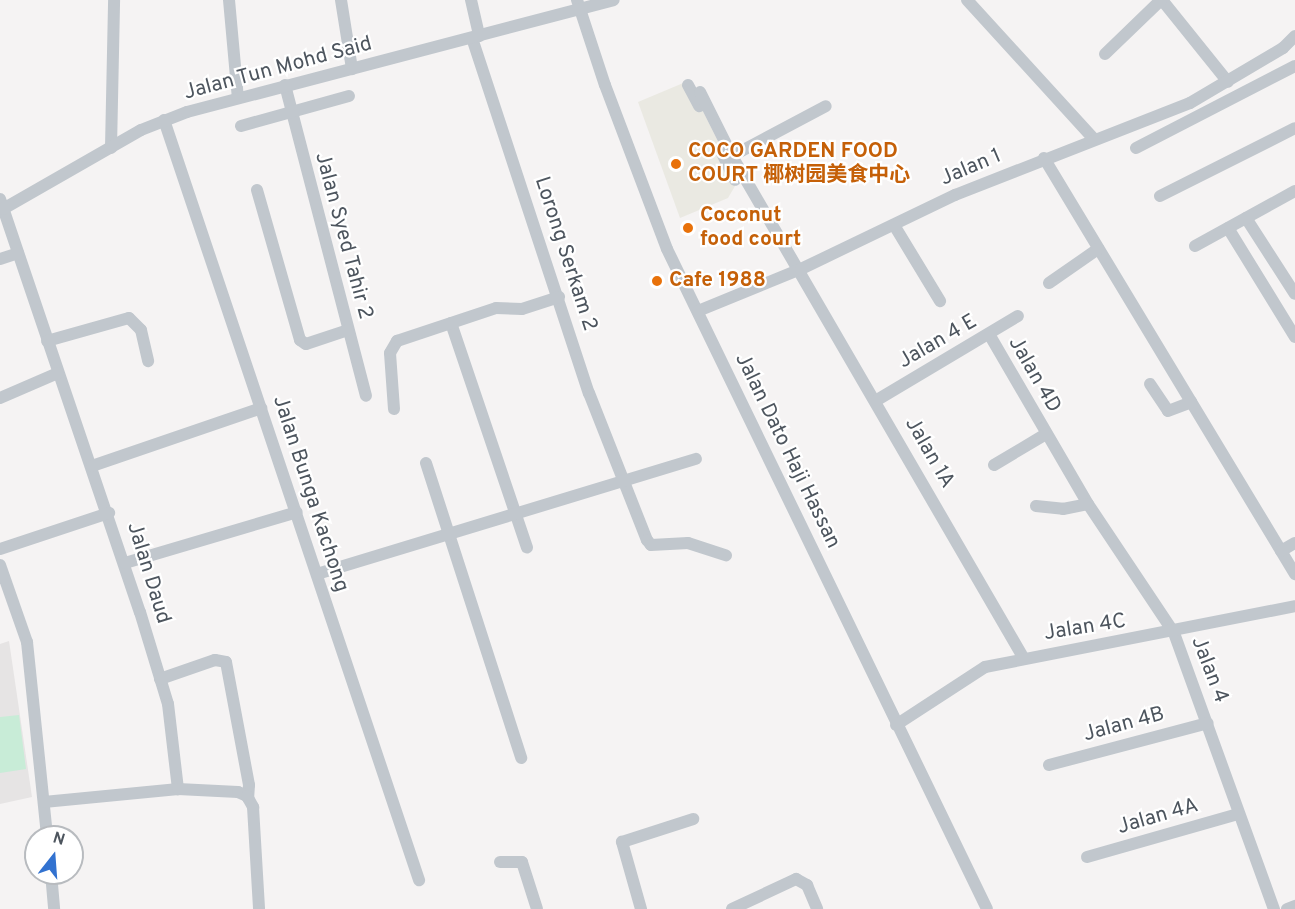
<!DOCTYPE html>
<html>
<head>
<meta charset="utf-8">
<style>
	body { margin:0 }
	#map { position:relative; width:1295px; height:909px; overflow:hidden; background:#f5f3f3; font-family:Overpass,"Noto Sans SC",sans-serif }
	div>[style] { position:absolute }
	.commercial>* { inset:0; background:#eae9e2 }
	.education>* { inset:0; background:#e6e4e4 }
	.green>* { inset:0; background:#c8ecd7 }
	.minor>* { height:12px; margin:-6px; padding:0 6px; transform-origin:6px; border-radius:6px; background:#c1c7cd }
	.dots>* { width:16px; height:16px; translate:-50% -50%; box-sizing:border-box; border:3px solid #fff; border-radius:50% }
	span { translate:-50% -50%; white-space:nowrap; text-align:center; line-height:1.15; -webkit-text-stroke:4.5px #fff; paint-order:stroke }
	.street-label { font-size:21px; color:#4d555e }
	.food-label { font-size:21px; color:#c56008; font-weight:700 }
	.left { translate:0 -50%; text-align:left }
	.north { position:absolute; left:24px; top:825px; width:60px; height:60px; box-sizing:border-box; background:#fff; border:2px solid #b8bbbf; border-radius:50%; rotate:17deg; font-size:16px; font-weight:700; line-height:24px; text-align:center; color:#4d555e }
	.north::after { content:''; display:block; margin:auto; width:21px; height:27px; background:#3272d0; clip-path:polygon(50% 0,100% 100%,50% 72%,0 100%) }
</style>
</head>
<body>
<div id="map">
	<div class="commercial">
		<i style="clip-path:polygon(688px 81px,738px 181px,728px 198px,680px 218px,638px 102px)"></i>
	</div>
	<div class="education">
		<i style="clip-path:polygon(9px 641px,32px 797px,0 804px,0 644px)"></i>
	</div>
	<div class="green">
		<i style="clip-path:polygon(19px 715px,26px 769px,0 773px,0 717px)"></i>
	</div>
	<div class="minor">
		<i style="left:229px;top:0;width:98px;rotate:84.8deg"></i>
		<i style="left:341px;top:0;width:70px;rotate:80.9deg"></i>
		<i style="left:471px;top:0;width:37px;rotate:77deg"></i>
		<i style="left:577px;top:0;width:89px;rotate:71.8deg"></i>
		<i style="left:605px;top:85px;width:175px;rotate:69.3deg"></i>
		<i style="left:667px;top:249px;width:733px;rotate:64.13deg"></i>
		<i style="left:967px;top:0;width:187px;rotate:47.6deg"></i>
		<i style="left:1162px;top:0;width:105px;rotate:51.2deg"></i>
		<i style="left:472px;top:38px;width:374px;rotate:71.8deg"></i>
		<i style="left:589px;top:393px;width:158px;rotate:68.5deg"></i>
		<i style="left:647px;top:540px;width:6px;rotate:51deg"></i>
		<i style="left:651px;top:545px;width:37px;rotate:-3deg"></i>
		<i style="left:688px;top:543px;width:40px;rotate:18deg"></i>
		<i style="left:1105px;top:54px;width:78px;rotate:-44deg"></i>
		<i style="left:285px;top:85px;width:321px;rotate:75.4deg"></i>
		<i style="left:688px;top:85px;width:24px;rotate:62deg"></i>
		<i style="left:700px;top:92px;width:72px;rotate:63.4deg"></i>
		<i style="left:732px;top:156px;width:579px;rotate:59.85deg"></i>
		<i style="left:164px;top:120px;width:802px;rotate:71.45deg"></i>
		<i style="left:241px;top:126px;width:112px;rotate:-15.5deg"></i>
		<i style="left:111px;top:148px;width:148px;rotate:-88.8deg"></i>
		<i style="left:1136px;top:148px;width:179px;rotate:-27.3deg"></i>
		<i style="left:721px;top:151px;width:32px;rotate:64deg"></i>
		<i style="left:732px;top:156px;width:106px;rotate:-28deg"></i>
		<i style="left:1044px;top:158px;width:486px;rotate:58.9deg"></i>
		<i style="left:257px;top:190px;width:156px;rotate:74deg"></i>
		<i style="left:300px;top:340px;width:7px;rotate:34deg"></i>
		<i style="left:306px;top:344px;width:44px;rotate:-18.4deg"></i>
		<i style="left:1160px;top:196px;width:151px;rotate:-26.7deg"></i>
		<i style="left:0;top:199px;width:436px;rotate:71.3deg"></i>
		<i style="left:140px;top:612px;width:96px;rotate:73.1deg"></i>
		<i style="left:168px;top:704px;width:86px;rotate:83.3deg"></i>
		<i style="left:3px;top:209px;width:159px;rotate:-29.8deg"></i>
		<i style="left:141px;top:130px;width:49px;rotate:-21.4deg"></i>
		<i style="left:187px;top:112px;width:441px;rotate:-14.7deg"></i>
		<i style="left:1246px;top:218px;width:90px;rotate:57.2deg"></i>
		<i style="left:894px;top:225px;width:89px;rotate:58.8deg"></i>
		<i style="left:1228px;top:228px;width:128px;rotate:58.4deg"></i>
		<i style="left:1195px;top:246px;width:114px;rotate:-28.8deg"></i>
		<i style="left:0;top:259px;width:19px;rotate:-18deg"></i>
		<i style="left:1049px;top:283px;width:60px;rotate:-34.8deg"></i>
		<i style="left:698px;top:311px;width:111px;rotate:-22.2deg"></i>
		<i style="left:801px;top:269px;width:171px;rotate:-25.7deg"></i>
		<i style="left:955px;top:195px;width:252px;rotate:-21.4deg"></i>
		<i style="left:1190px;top:103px;width:108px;rotate:-30.6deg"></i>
		<i style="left:1283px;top:48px;width:17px;rotate:-45deg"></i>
		<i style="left:451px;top:323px;width:237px;rotate:71.3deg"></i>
		<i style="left:989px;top:334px;width:197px;rotate:59.8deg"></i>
		<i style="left:1088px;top:504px;width:155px;rotate:56.3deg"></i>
		<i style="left:1174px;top:633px;width:294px;rotate:70.1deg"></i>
		<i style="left:47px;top:341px;width:85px;rotate:-15.7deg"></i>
		<i style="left:129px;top:318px;width:17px;rotate:45deg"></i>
		<i style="left:141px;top:330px;width:32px;rotate:77deg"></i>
		<i style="left:1150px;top:384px;width:32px;rotate:56deg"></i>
		<i style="left:1168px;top:411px;width:25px;rotate:-21deg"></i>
		<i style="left:0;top:398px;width:63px;rotate:-23.3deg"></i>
		<i style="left:877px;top:400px;width:164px;rotate:-30.8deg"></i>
		<i style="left:394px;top:409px;width:56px;rotate:-94.1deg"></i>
		<i style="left:390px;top:353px;width:14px;rotate:-60deg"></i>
		<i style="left:397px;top:341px;width:104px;rotate:-18.4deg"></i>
		<i style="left:496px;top:308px;width:26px;rotate:2deg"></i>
		<i style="left:522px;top:309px;width:39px;rotate:-18deg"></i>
		<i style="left:426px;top:463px;width:310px;rotate:72.1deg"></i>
		<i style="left:994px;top:465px;width:61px;rotate:-30.8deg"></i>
		<i style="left:92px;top:466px;width:179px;rotate:-18.9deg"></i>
		<i style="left:1036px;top:506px;width:27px;rotate:6deg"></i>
		<i style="left:1063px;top:509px;width:25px;rotate:-11deg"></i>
		<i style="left:0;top:549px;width:115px;rotate:-18.3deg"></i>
		<i style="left:1281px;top:551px;width:16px;rotate:-30deg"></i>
		<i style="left:125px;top:563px;width:179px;rotate:-16.5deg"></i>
		<i style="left:0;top:565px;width:82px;rotate:70.7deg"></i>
		<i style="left:27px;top:642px;width:196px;rotate:84.1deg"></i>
		<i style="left:317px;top:574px;width:396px;rotate:-16.9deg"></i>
		<i style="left:160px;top:679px;width:58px;rotate:-19.1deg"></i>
		<i style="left:215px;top:660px;width:11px;rotate:10deg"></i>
		<i style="left:226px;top:662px;width:125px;rotate:79.4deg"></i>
		<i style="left:249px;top:785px;width:13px;rotate:94deg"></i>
		<i style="left:896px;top:725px;width:106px;rotate:-33.1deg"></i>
		<i style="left:985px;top:667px;width:316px;rotate:-11.1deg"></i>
		<i style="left:1049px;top:765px;width:164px;rotate:-14.8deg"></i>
		<i style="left:44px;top:802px;width:135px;rotate:-5.5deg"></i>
		<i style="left:178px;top:789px;width:60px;rotate:2.9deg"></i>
		<i style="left:238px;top:792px;width:10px;rotate:24deg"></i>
		<i style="left:247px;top:796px;width:13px;rotate:61deg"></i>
		<i style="left:253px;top:807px;width:102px;rotate:86.6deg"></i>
		<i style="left:1087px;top:857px;width:157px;rotate:-15.9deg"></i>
		<i style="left:500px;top:862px;width:22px"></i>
		<i style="left:522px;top:862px;width:49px;rotate:72.3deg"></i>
		<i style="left:51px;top:873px;width:36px;rotate:85deg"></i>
		<i style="left:641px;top:909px;width:70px;rotate:-105.8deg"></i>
		<i style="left:622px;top:842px;width:75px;rotate:-17.9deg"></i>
		<i style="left:732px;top:909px;width:71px;rotate:-25.1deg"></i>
		<i style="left:796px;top:879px;width:13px;rotate:29deg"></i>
		<i style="left:807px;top:885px;width:26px;rotate:67deg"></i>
		<i style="left:1287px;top:909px;width:9px;rotate:-21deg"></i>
	</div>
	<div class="dots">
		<i style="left:676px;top:164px;background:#e8710a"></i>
		<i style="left:688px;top:228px;background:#e8710a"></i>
		<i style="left:657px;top:281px;background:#e8710a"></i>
	</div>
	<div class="street-label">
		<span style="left:278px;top:69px;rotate:-15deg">Jalan Tun Mohd Said</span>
		<span style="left:971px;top:168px;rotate:-23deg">Jalan 1</span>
		<span style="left:343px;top:236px;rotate:75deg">Jalan Syed Tahir 2</span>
		<span style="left:565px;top:254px;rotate:72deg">Lorong Serkam 2</span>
		<span style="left:938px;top:342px;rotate:-30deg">Jalan 4 E</span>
		<span style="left:1034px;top:375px;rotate:60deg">Jalan 4D</span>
		<span style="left:787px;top:451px;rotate:64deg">Jalan Dato Haji Hassan</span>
		<span style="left:929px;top:453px;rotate:60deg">Jalan 1A</span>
		<span style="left:310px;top:494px;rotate:72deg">Jalan Bunga Kachong</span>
		<span style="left:148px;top:573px;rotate:73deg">Jalan Daud</span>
		<span style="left:1085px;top:628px;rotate:-9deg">Jalan 4C</span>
		<span style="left:1209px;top:670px;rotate:69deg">Jalan 4</span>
		<span style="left:1124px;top:725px;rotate:-15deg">Jalan 4B</span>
		<span style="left:1158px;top:817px;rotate:-16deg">Jalan 4A</span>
	</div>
	<div class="food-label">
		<span class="left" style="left:688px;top:164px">COCO GARDEN FOOD<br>COURT 椰树园美食中心</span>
		<span class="left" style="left:700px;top:228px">Coconut<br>food court</span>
		<span class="left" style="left:669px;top:281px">Cafe 1988</span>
	</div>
	<div class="north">N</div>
</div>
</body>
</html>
